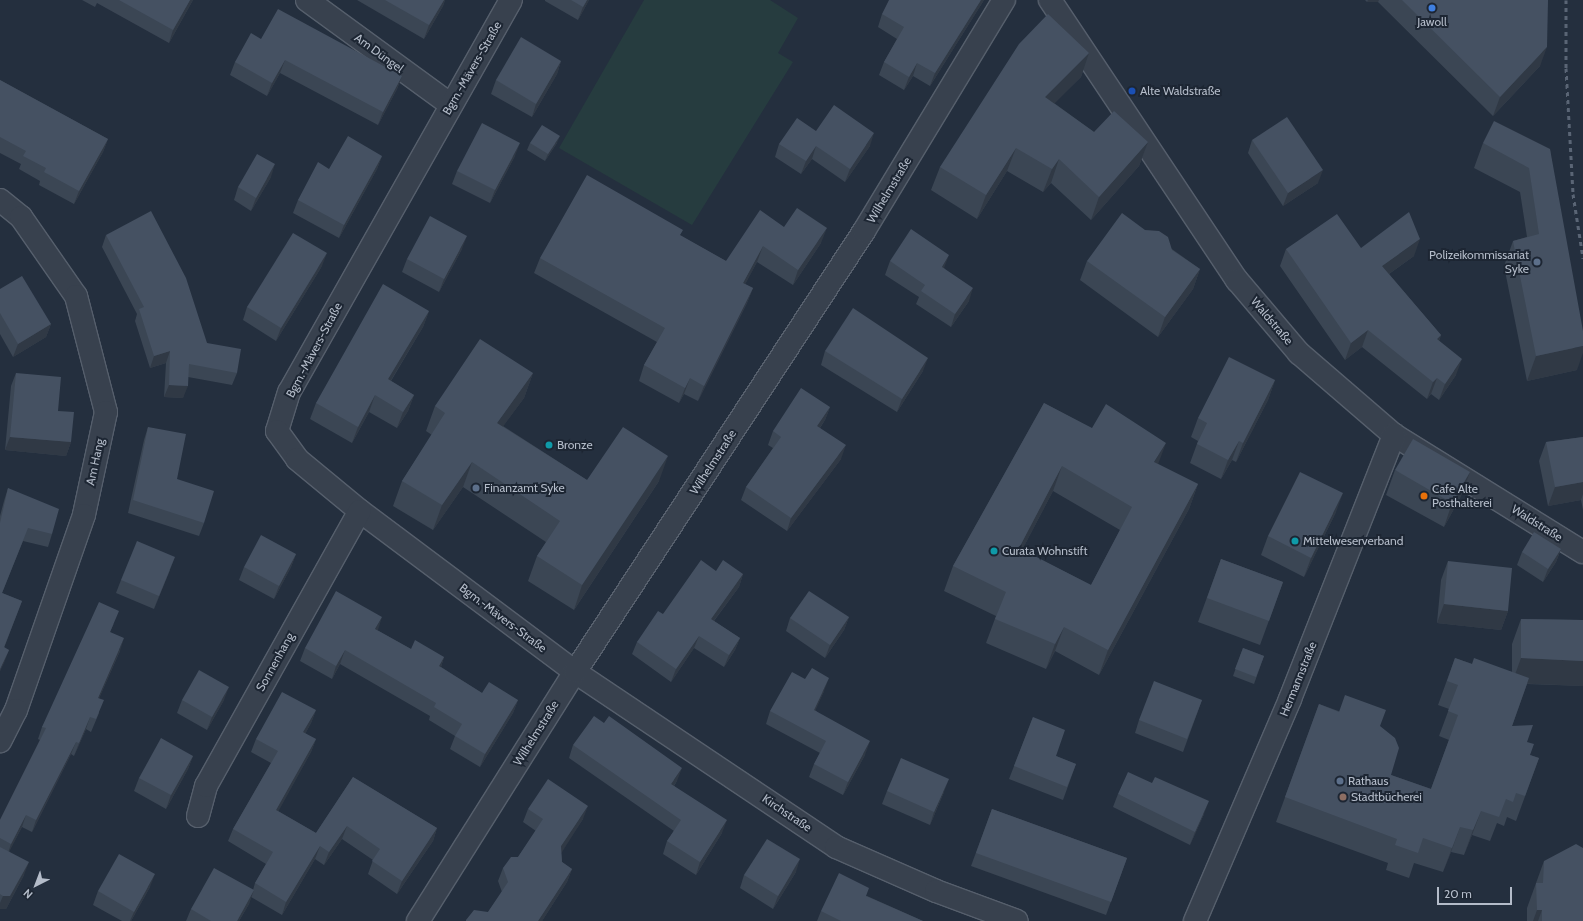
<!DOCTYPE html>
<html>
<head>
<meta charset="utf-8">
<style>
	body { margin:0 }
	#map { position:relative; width:1583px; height:921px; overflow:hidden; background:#242f3e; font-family:Cabin,sans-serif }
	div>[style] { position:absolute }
	.green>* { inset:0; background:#263c3f }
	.roads { filter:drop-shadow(1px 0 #565f6c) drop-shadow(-1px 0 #565f6c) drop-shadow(0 1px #565f6c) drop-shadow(0 -1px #565f6c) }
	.minor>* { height:22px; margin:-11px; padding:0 11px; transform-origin:11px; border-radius:11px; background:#38414e }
	.rail>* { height:3px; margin-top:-1.5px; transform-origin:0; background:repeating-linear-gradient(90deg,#5a6575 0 4px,transparent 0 8px) }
	.wall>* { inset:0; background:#3b4654 }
	.shaded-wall>* { inset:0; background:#303945 }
	.building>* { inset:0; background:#455162 }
	.dots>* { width:11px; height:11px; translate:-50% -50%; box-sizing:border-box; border:2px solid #1d2633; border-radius:50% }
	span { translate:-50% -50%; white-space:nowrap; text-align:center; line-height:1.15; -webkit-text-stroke:4px #1d2633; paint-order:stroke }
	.poi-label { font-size:12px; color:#b4bcc9 }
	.left { translate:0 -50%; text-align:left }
	.right { translate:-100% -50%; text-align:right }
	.street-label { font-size:12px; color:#b4bcc9 }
	.north { position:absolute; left:16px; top:865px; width:40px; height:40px; -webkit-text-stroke:3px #1d2633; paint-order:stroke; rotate:222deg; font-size:11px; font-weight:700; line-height:16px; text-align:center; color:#b4bcc9 }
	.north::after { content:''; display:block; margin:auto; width:14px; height:18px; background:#b4bcc9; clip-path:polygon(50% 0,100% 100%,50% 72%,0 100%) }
	.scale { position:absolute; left:1437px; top:887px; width:75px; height:18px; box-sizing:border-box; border:2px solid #b4bcc9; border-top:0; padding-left:5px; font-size:12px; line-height:14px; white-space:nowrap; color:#b4bcc9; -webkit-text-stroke:3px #1d2633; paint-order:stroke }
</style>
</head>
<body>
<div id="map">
	<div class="green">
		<i style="clip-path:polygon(644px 0,770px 0,798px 18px,778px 53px,793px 62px,692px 225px,559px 148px)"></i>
	</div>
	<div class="roads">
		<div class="minor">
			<i style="left:307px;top:0;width:178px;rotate:36.1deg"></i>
			<i style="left:511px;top:0;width:450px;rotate:119.5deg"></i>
			<i style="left:289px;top:392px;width:41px;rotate:107.1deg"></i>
			<i style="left:277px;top:431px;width:34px;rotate:54deg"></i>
			<i style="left:297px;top:459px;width:82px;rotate:39.5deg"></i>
			<i style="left:360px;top:511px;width:269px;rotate:36.8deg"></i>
			<i style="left:575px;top:672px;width:314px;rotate:33.8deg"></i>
			<i style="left:836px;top:847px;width:109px;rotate:23.7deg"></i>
			<i style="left:936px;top:891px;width:86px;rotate:20.3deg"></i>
			<i style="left:1050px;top:0;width:337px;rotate:56.3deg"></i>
			<i style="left:1237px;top:280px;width:96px;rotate:49.7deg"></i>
			<i style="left:1299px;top:353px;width:125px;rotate:40.8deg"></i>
			<i style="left:1394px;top:435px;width:222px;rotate:31.8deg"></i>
			<i style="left:0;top:200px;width:27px;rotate:39deg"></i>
			<i style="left:21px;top:217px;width:96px;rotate:55.2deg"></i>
			<i style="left:76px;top:296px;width:120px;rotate:75.5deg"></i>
			<i style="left:106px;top:412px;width:105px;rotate:102.1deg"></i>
			<i style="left:84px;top:515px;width:207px;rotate:109.2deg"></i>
			<i style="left:16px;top:710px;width:35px;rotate:117deg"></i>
			<i style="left:198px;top:816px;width:31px;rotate:-75deg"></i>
			<i style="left:206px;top:786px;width:315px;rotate:-60.8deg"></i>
			<i style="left:418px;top:921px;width:294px;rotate:-57.8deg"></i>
			<i style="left:575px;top:672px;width:527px;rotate:-56.76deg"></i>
			<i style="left:864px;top:231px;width:270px;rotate:-58.8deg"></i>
			<i style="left:1195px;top:921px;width:241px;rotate:-66.8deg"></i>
			<i style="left:1290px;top:699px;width:284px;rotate:-68.5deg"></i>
		</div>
	</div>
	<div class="rail">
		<i style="left:1566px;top:0;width:68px;rotate:90deg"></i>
		<i style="left:1566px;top:68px;width:126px;rotate:86.8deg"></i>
		<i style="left:1573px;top:194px;width:65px;rotate:81.1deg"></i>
	</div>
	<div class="wall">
		<i style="clip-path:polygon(82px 0,193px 0,169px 43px,97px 3px,95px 7px)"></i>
		<i style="clip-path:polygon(357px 0,445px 0,443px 6px,424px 39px)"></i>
		<i style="clip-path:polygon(545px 0,589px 0,578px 20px,545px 1px)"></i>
		<i style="clip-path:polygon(984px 0,930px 86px,913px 76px,904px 90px,879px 75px,884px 62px,897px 39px,878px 27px,882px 14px)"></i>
		<i style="clip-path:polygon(1365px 0,1548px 0,1540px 66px,1493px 116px,1378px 2px,1367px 2px)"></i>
		<i style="clip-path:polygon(261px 39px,402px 76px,397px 89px,378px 125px,280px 73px,267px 96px,230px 75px,235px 62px)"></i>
		<i style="clip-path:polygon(1089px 53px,1081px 77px,1054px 103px,1094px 132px,1148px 142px,1139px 166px,1091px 220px,1051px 183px,1043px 192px,1007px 171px,977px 219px,931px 190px,940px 167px)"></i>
		<i style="clip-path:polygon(561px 61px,557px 74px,532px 117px,491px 94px,496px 80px)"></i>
		<i style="clip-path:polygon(0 80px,108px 139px,103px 152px,74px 204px,39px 185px,40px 181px,19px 169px,21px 164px,0 153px)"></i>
		<i style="clip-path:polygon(816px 131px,870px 146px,845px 182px,812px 159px,801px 174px,775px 157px,779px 144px)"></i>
		<i style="clip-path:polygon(1252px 140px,1318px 183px,1283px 206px,1248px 153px)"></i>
		<i style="clip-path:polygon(530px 143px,557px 143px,545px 161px,527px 150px)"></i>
		<i style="clip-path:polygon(1483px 143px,1550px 149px,1577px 370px,1527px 381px,1504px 266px,1513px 241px,1527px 237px,1520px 192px,1474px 168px)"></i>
		<i style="clip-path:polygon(382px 156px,377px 169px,339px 238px,293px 213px,298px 200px,329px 169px)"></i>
		<i style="clip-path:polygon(515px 156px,490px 203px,452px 184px,457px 171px)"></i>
		<i style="clip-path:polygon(271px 177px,251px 211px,234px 200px,238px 187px)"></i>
		<i style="clip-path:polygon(784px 227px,821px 243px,793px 285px,757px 262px,745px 284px,753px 288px,747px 303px,698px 401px,684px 394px,679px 403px,639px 381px,644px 365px,657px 342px,534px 273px,540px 258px,681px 236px,726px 261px)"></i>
		<i style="clip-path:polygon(1145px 230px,1200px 269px,1193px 289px,1158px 337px,1080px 280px,1087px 261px)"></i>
		<i style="clip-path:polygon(106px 235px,207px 343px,237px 373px,232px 385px,188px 377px,183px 398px,164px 397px,166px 363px,150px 368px,135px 321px,137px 314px,102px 247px)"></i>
		<i style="clip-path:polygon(1361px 248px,1414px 256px,1389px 274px,1441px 335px,1439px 341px,1456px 375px,1439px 400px,1431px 394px,1427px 399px,1362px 347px,1345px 360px,1280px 266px,1286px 249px)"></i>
		<i style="clip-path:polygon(462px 249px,439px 292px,402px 272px,407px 259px)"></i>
		<i style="clip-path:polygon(890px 261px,944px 268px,969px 301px,951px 327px,916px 304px,919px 297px,885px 275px)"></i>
		<i style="clip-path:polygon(322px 266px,276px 341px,243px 320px,247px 307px)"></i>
		<i style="clip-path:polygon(0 289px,51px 324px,46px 337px,13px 357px,0 334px)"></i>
		<i style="clip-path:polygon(429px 311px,423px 327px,391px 381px,414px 395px,408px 411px,397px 428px,369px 412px,352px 443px,310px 419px,316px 403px)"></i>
		<i style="clip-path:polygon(825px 351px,923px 371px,897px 412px,821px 365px)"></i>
		<i style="clip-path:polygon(16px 373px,58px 411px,71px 442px,66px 456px,5px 450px,11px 386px)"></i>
		<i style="clip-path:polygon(533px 373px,524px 398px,503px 426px,587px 480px,659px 481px,574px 610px,528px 581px,537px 556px,546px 542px,463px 487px,433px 530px,393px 506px,402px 481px,432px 435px,426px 431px,435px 406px)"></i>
		<i style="clip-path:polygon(1275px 380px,1268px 400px,1236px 462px,1232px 460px,1221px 479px,1190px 463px,1198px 441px,1191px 437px,1198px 418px)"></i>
		<i style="clip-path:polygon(evenodd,1044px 403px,1158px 464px,1198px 484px,1189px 509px,1099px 675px,1055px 651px,1046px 669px,986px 643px,996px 616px,944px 591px,953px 566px,1044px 403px,1053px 491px,1120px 530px,1091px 585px,1022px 550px,1053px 491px)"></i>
		<i style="clip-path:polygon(830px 407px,825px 420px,820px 428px,841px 459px,787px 531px,741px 500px,746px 487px,773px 448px,768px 445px,773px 431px)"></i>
		<i style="clip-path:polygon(148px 427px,177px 479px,204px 523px,199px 536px,128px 513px,144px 440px)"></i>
		<i style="clip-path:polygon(1583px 437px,1583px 510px,1581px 500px,1548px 506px,1539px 461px,1546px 442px)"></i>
		<i style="clip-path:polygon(1395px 470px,1461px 496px,1444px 527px,1386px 495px)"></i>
		<i style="clip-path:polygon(8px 488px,52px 534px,48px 547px,23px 541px,2px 593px,22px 601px,4px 648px,9px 650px,0 671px,0 516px,4px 501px)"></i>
		<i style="clip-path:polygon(1336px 512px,1304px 577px,1261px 555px,1268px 536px)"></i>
		<i style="clip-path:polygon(1561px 549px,1556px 562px,1543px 582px,1517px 565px,1522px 552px)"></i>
		<i style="clip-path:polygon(296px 554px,291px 567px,274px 599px,239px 580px,244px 567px)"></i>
		<i style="clip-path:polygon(1221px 559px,1283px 582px,1260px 645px,1198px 622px)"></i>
		<i style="clip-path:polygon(1448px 561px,1508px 611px,1501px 630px,1437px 623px,1441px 580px)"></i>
		<i style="clip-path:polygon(170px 570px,154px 609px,116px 593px,121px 580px)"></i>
		<i style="clip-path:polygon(716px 571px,743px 574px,739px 587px,714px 621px,740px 638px,735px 650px,724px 667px,694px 648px,671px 682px,632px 654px,637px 642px,663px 614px)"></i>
		<i style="clip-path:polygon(849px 617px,844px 630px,825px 658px,786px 631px,790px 618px)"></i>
		<i style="clip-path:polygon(1521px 619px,1583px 620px,1583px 686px,1527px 684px,1512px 726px,1527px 742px,1530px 755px,1539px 758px,1516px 821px,1507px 817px,1504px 826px,1497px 823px,1490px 841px,1472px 835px,1464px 855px,1451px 852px,1443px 872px,1414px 863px,1409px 878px,1386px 870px,1388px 863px,1276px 822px,1319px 704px,1380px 726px,1391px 775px,1431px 789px,1449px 740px,1439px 736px,1449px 709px,1438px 705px,1455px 658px,1472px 664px,1512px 672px,1512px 644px)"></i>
		<i style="clip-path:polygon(114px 623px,110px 632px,120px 651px,99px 698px,99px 713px,91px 732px,86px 729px,74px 756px,71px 754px,32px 832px,22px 827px,9px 851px,24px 875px,6px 909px,0 909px,0 820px,40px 740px,38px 739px,42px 727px)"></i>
		<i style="clip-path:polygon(377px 630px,411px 649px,444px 657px,441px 667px,482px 693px,518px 700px,513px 713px,480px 767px,450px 749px,455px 736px,429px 720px,430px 716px,340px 664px,332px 679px,300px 661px,305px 648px)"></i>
		<i style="clip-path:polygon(1243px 648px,1264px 656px,1254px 684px,1233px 676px)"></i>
		<i style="clip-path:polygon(824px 691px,815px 710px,865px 755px,843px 795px,809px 777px,814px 764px,820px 753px,766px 724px,770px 711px)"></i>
		<i style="clip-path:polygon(182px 700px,224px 700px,207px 730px,177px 713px)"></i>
		<i style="clip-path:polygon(1202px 700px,1183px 752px,1135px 733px,1139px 720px)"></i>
		<i style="clip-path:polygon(316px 710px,311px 723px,305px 734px,316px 739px,311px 752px,278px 811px,316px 833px,353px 777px,437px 828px,433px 841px,397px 894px,368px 874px,373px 860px,342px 839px,324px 865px,315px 859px,282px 915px,251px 897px,249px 904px,239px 921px,186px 921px,191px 909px,253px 890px,255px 883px,266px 864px,228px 841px,233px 829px,271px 763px,251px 752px,256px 739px)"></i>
		<i style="clip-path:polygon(1033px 717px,1056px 756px,1076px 764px,1063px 800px,1009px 779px)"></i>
		<i style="clip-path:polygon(573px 745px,677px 781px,674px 786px,722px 833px,696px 875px,663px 854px,667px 841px,674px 831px,569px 758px)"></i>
		<i style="clip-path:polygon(193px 756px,188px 769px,166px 809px,134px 791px,139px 778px)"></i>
		<i style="clip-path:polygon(887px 791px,944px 792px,930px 825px,882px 804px)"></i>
		<i style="clip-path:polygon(1118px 794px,1204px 814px,1190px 845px,1113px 807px)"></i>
		<i style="clip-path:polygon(528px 809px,583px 819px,561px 852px,562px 862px,572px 869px,567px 882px,542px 921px,466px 921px,466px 920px,488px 912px,502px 892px,498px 881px,503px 868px,518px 857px,536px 831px,523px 822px)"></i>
		<i style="clip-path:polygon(992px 809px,1127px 858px,1106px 915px,971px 866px)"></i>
		<i style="clip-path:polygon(1544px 861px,1583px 921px,1527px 921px,1527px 908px)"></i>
		<i style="clip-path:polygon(796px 872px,773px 909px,740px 888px,744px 875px)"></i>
		<i style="clip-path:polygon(150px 887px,131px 921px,122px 921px,93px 905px,98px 891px)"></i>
		<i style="clip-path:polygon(867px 896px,923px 921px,817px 921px,821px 911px)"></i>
	</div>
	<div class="shaded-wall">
		<i style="clip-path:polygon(190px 0,193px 0,169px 43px,173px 30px)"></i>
		<i style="clip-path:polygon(444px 0,445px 0,443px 6px,424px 39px,429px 25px)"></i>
		<i style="clip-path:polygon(587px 0,589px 0,578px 20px,583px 7px)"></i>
		<i style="clip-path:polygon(981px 0,984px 0,930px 86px,935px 73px)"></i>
		<i style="clip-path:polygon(1368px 0,1379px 0,1378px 2px,1367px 2px)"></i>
		<i style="clip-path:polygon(1547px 47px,1540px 66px,1493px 116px,1500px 97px)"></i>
		<i style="clip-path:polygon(1089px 53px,1081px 77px,1037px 121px,1045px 97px)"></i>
		<i style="clip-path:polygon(285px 60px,280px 73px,267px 96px,272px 83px)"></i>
		<i style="clip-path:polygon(561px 61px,557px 74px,532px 117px,536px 104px)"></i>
		<i style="clip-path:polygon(917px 63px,913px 76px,904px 90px,909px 77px)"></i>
		<i style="clip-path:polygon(402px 76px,397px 89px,378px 125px,383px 112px)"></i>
		<i style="clip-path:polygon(874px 133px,870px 146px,845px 182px,850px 169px)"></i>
		<i style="clip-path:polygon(560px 136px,557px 143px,545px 161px,548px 154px)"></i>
		<i style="clip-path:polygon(108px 139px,103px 152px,74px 204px,79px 191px)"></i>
		<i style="clip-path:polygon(1148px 142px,1139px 166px,1091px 220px,1099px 197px)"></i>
		<i style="clip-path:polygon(520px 143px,515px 156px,490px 203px,495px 190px)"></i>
		<i style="clip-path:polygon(816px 146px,812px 159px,801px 174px,806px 161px)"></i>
		<i style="clip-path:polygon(1016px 148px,1007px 171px,977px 219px,986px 195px)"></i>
		<i style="clip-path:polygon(382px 156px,377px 169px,339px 238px,344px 225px)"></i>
		<i style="clip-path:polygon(1059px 159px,1051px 183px,1043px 192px,1052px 169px)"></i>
		<i style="clip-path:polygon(275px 164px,271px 177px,251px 211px,256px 198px)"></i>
		<i style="clip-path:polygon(1323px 170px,1318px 183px,1283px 206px,1288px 193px)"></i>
		<i style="clip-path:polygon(827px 228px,821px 243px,793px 285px,798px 270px)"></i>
		<i style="clip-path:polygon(467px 236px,462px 249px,439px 292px,444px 279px)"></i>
		<i style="clip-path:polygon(1420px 239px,1414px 256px,1376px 283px,1382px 266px)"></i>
		<i style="clip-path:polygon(763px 246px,757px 262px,738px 298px,743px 283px)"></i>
		<i style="clip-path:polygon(327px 253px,322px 266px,276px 341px,281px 328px)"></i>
		<i style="clip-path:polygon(949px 255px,944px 268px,937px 280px,942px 267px)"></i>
		<i style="clip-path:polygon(1200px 269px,1193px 289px,1158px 337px,1165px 317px)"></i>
		<i style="clip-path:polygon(753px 288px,747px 303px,698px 401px,704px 386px)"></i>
		<i style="clip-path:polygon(973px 288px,969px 301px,951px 327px,955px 314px)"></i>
		<i style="clip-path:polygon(429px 311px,423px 327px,382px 395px,388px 379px)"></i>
		<i style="clip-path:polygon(51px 324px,46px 337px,13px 357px,18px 344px)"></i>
		<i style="clip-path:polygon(1368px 330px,1362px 347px,1345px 360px,1351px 343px)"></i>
		<i style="clip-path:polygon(1441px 335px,1435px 352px,1437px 339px)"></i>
		<i style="clip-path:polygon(1583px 346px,1583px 353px,1577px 370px,1527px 381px,1536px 356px)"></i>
		<i style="clip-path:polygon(170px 351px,166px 363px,150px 368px,154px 356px)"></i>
		<i style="clip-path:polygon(928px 358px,923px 371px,897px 412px,902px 399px)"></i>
		<i style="clip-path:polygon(1462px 359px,1456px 375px,1439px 400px,1445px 384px)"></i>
		<i style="clip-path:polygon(533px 373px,524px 398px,488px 447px,497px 423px)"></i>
		<i style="clip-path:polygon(690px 378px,684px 394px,679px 403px,685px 388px)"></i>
		<i style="clip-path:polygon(1437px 378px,1431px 394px,1427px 399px,1433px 382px)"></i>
		<i style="clip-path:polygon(1275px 380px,1268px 400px,1236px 462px,1243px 443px)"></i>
		<i style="clip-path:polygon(169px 385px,188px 386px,183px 398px,164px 397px)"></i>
		<i style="clip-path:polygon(375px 395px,369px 412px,352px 443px,358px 427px)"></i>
		<i style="clip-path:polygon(414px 395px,408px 411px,397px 428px,403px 412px)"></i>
		<i style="clip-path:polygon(830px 407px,825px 420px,812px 439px,817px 426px)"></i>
		<i style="clip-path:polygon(10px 437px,71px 442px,66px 456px,5px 450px)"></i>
		<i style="clip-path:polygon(1239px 441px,1232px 460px,1221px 479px,1228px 460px)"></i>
		<i style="clip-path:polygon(1166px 443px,1157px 467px,1154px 462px)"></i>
		<i style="clip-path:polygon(846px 445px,841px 459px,787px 531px,791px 518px)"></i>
		<i style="clip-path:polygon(668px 456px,659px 481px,574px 610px,582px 585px)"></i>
		<i style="clip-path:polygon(472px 462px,463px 487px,433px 530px,442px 505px)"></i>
		<i style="clip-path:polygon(1062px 466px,1053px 491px,1010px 573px,1019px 548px)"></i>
		<i style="clip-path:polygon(1470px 472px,1461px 496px,1444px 527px,1452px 503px)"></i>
		<i style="clip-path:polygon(1583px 482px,1583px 494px,1581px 500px,1548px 506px,1555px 487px)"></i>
		<i style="clip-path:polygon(1198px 484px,1189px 509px,1099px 675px,1108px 650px)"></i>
		<i style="clip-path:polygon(1343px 493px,1336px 512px,1304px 577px,1311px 558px)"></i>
		<i style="clip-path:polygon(1561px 549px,1556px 562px,1543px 582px,1548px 569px)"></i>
		<i style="clip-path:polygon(296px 554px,291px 567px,274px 599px,279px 586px)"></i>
		<i style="clip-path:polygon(175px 557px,170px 570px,154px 609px,159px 596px)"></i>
		<i style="clip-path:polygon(743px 574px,739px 587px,706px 631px,711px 619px)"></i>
		<i style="clip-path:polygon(1444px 604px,1508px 611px,1501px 630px,1437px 623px)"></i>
		<i style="clip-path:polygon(382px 617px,378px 630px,371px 642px,375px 629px)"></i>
		<i style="clip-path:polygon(849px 617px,844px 630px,825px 658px,830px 645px)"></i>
		<i style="clip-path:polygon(1064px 627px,1055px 651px,1046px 669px,1055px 644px)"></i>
		<i style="clip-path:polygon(699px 636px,694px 648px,671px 682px,676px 669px)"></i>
		<i style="clip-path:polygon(124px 638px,120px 651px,94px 710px,98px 698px)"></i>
		<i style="clip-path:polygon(740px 638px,735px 650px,724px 667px,729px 655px)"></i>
		<i style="clip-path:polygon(9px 650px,4px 663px,0 671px,0 669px)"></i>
		<i style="clip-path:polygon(345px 650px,340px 664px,332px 679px,336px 666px)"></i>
		<i style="clip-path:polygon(444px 657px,440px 670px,439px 666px)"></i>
		<i style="clip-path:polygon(1521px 658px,1583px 661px,1583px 686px,1512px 683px)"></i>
		<i style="clip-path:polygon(829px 678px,824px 691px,810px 723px,814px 710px)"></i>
		<i style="clip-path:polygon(229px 687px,224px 700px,207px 730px,212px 717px)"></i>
		<i style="clip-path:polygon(518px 700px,513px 713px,480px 767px,485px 754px)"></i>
		<i style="clip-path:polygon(316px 710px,311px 723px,299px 745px,303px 732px)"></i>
		<i style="clip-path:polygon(90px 717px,86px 729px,74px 756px,79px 743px)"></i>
		<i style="clip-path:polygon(316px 739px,311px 752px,272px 823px,276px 810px)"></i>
		<i style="clip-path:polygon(870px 741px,865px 755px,843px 795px,848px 782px)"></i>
		<i style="clip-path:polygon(76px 742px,71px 754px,32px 832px,36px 820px)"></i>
		<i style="clip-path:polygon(193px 756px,188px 769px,166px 809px,171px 795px)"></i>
		<i style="clip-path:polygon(682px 768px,677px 781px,666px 797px,671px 784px)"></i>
		<i style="clip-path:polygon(949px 779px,944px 792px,930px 825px,934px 812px)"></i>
		<i style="clip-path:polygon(1209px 801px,1204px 814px,1190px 845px,1195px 832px)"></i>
		<i style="clip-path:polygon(588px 806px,583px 819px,557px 860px,561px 846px)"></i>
		<i style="clip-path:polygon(1481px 811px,1472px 835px,1464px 855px,1473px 830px)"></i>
		<i style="clip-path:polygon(26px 815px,22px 827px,7px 856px,11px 844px)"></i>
		<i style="clip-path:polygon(727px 820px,722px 833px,696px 875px,700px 862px)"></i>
		<i style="clip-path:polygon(347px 826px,342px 839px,324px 865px,329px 852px)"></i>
		<i style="clip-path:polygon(1460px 827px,1451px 852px,1443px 872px,1452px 848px)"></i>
		<i style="clip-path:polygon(437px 828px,433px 841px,397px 894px,402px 881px)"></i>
		<i style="clip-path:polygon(320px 846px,315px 859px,282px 915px,286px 902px)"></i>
		<i style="clip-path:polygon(800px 859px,796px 872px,773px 909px,778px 896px)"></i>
		<i style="clip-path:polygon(29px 862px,24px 875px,6px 909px,0 909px,0 903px,3px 896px)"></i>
		<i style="clip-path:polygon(572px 869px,567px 882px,542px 921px,538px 921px)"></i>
		<i style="clip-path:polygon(155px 874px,150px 887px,131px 921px,130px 921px,134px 912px)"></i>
		<i style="clip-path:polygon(254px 890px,249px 904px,239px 921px,237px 921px)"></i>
		<i style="clip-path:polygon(1537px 910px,1542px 910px,1538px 921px,1533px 921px)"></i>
	</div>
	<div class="building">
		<i style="clip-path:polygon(119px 0,190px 0,173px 30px)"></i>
		<i style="clip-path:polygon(385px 0,444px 0,429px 25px)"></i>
		<i style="clip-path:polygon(571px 0,587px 0,583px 7px)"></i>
		<i style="clip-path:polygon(889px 0,981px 0,935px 73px,917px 63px,909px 77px,884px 62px,904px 27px,882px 14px)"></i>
		<i style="clip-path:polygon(1402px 0,1548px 0,1547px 47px,1500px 97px)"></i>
		<i style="clip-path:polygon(278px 9px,402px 76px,383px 112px,285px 60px,272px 83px,235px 62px,251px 33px,261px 39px)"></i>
		<i style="clip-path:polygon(1048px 14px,1089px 53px,1045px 97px,1094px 132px,1114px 111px,1148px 142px,1099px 197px,1059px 159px,1052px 169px,1016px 148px,986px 195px,940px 167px,1019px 44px)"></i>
		<i style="clip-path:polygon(521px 37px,561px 61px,536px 104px,496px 80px)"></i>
		<i style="clip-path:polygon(0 80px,108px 139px,79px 191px,44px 172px,46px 168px,23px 156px,26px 151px,0 137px)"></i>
		<i style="clip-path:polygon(834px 105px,874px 133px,850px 169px,816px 146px,806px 161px,779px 144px,797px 118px,816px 131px)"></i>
		<i style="clip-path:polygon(1287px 117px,1323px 170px,1288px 193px,1252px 140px)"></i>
		<i style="clip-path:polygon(1494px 121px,1550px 149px,1583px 331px,1583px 346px,1536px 356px,1513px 241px,1539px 234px,1529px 168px,1483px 143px)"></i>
		<i style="clip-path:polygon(482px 123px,520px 143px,495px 190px,457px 171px)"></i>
		<i style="clip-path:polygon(542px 125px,560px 136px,548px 154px,530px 143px)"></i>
		<i style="clip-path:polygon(348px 136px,382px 156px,344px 225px,298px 200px,318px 162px,329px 169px)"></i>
		<i style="clip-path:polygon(257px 154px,275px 164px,256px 198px,238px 187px)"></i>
		<i style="clip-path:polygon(587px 175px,683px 230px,680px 235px,726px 261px,760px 210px,784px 227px,797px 208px,827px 228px,798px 270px,763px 246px,743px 283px,753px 288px,704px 386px,690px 378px,685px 388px,644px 365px,665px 328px,540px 258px)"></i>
		<i style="clip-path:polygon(151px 211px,186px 278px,207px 343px,241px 349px,237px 373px,189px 364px,188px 386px,169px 385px,170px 351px,154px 356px,139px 309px,144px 307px,106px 235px)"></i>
		<i style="clip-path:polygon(1409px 212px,1420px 239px,1382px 266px,1441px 335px,1437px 339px,1462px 359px,1445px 384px,1437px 378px,1433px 382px,1368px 330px,1351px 343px,1286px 249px,1337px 214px,1361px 248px)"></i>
		<i style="clip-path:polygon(1122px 213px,1145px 230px,1159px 231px,1168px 237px,1172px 250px,1200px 269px,1165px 317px,1087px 261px)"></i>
		<i style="clip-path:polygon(430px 216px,467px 236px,444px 279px,407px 259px)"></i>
		<i style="clip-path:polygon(911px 229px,949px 255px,942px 267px,973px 288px,955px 314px,921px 291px,925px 285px,890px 261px)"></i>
		<i style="clip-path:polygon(293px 233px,327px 253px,281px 328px,247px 307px)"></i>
		<i style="clip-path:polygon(22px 276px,51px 324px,18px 344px,0 313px,0 289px)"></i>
		<i style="clip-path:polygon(383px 284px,429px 311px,388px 379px,414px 395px,403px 412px,375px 395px,358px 427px,316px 403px)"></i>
		<i style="clip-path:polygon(853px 308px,928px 358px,902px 399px,825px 351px)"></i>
		<i style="clip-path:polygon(480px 339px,533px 373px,497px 423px,587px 480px,623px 427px,668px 456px,582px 585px,537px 556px,560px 521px,472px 462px,442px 505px,402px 481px,445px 413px,435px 406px)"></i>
		<i style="clip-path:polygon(1229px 357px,1275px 380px,1243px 443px,1239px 441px,1228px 460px,1197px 444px,1207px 423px,1198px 418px)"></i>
		<i style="clip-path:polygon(16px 373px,61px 377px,58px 411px,74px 412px,71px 442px,10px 437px)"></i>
		<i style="clip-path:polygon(801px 388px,830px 407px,817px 426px,846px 445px,791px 518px,746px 487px,781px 437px,773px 431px)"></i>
		<i style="clip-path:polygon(evenodd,1044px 403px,1092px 428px,1106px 404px,1166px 443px,1154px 462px,1198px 484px,1108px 650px,1064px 627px,1055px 644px,995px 619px,1006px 592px,953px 566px,1044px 403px,1062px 466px,1132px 507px,1091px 585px,1019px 548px,1062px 466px)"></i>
		<i style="clip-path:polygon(148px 427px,186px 434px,177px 479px,214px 491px,204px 523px,133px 500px)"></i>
		<i style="clip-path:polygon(1583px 437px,1583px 482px,1555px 487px,1546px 442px)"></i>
		<i style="clip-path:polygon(1413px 439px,1470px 472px,1452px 503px,1395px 470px)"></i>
		<i style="clip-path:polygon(1300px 472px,1343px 493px,1311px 558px,1268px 536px)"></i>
		<i style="clip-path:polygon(8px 488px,59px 509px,52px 534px,28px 528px,2px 593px,22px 601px,4px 647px,9px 650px,0 669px,0 523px)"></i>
		<i style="clip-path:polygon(1534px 532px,1561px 549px,1548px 569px,1522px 552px)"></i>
		<i style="clip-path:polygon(261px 535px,296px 554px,279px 586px,244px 567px)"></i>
		<i style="clip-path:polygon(137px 541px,175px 557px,159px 596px,121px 580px)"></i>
		<i style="clip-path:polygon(1221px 559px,1283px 582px,1269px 621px,1207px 598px)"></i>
		<i style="clip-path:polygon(701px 560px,716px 571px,723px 560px,743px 574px,711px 619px,740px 638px,729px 655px,699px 636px,676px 669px,637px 642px,658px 611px,663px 614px)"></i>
		<i style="clip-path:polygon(1448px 561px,1512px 568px,1508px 611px,1444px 604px)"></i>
		<i style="clip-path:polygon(336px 591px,382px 617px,375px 629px,411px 649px,415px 640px,444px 657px,439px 666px,482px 693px,489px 682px,518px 700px,485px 754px,455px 736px,462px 724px,434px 707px,436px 703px,345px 650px,336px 666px,305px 648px)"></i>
		<i style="clip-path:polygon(809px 591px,849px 617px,830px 645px,790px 618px)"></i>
		<i style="clip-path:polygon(99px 602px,119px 611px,110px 632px,124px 638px,98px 698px,104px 700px,96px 719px,90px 717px,79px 743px,76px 742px,36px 820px,26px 815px,11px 844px,0 838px,0 820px,46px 728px,42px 727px)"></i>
		<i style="clip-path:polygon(1521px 619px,1583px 620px,1583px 661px,1521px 658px)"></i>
		<i style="clip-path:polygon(1243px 648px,1264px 656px,1256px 677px,1235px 669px)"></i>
		<i style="clip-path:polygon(1455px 658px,1472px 664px,1474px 658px,1529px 678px,1512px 726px,1533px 725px,1527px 742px,1534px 744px,1530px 755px,1539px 758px,1525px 796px,1516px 793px,1513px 802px,1506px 799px,1499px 817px,1481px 811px,1473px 830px,1460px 827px,1452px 848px,1423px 838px,1418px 853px,1395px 845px,1397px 839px,1285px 797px,1319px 704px,1339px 712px,1345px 695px,1386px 710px,1380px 726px,1395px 738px,1399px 748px,1391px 775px,1431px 789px,1458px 715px,1448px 711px,1458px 685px,1447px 681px)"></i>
		<i style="clip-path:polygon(812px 668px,829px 678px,814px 710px,870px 741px,848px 782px,814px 764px,826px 741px,770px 711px,792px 672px,805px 679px)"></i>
		<i style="clip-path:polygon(199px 670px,229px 687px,212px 717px,182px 700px)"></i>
		<i style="clip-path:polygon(1154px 681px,1202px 700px,1187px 739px,1139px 720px)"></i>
		<i style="clip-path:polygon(282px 692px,316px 710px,303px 732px,316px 739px,276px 810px,316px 833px,353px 777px,437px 828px,402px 881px,372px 861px,380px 849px,347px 826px,329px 852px,320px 846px,286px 902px,255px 883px,273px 852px,233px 829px,278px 751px,256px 739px)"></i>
		<i style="clip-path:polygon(594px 716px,604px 723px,609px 716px,682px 768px,671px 784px,727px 820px,700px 862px,667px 841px,681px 820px,573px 745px)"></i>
		<i style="clip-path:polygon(1033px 717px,1065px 730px,1056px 756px,1076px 764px,1067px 787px,1014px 766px)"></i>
		<i style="clip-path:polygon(161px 738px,193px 756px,171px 795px,139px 778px)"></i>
		<i style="clip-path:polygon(901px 758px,949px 779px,934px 812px,887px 791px)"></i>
		<i style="clip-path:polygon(1128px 772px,1152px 783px,1155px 777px,1209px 801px,1195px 832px,1118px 794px)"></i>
		<i style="clip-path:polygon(548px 779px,588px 806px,561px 846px,562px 862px,572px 869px,538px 921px,466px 921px,466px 920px,474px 910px,488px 912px,508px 882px,503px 868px,511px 857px,518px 857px,543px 819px,528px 809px)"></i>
		<i style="clip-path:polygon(992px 809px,1127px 858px,1111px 902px,976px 853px)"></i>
		<i style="clip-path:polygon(767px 839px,800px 859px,778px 896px,744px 875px)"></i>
		<i style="clip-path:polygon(1576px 844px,1583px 848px,1583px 921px,1542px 921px,1542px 910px,1537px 910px,1536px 883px,1543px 883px,1544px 861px)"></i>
		<i style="clip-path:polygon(0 847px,29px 862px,10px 896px,3px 896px,0 894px)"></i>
		<i style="clip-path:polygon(119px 854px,155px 874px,134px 912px,98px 891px)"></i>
		<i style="clip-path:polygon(214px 868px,254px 890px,237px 921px,211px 921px,191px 909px)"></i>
		<i style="clip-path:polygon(839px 873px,869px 888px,866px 896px,923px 921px,841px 921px,821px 911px)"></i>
	</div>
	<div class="dots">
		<i style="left:1432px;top:8px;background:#3f7fe0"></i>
		<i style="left:1132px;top:91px;background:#1a4fb4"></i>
		<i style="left:1537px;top:262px;background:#5c6f8a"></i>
		<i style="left:549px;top:445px;background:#0f9aa8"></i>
		<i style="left:476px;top:488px;background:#5c6f8a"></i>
		<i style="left:1424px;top:496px;background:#e8710a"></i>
		<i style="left:1295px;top:541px;background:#0f9aa8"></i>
		<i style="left:994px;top:551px;background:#0f9aa8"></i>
		<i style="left:1340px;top:781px;background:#5c6f8a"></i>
		<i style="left:1343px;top:797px;background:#8d6e63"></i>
	</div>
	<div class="poi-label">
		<span style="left:1432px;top:22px">Jawoll</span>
		<span class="left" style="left:1140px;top:91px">Alte Waldstraße</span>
		<span class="right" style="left:1529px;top:262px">Polizeikommissariat<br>Syke</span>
		<span class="left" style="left:557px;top:445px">Bronze</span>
		<span class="left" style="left:484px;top:488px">Finanzamt Syke</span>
		<span class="left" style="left:1432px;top:496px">Cafe Alte<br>Posthalterei</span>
		<span class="left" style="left:1303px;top:541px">Mittelweserverband</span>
		<span class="left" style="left:1002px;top:551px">Curata Wohnstift</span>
		<span class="left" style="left:1348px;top:781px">Rathaus</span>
		<span class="left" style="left:1351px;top:797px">Stadtbücherei</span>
	</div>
	<div class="street-label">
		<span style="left:379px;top:53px;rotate:36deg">Am Düngel</span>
		<span style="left:472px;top:68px;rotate:-60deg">Bgm.-Mävers-Straße</span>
		<span style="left:889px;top:190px;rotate:-59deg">Wilhelmstraße</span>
		<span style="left:1272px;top:321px;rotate:50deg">Waldstraße</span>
		<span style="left:314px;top:350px;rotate:-62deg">Bgm.-Mävers-Straße</span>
		<span style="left:95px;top:462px;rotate:-78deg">Am Hang</span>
		<span style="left:713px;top:462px;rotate:-57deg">Wilhelmstraße</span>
		<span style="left:1537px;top:523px;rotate:32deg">Waldstraße</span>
		<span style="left:503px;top:618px;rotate:37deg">Bgm.-Mävers-Straße</span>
		<span style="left:275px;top:662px;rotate:-61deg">Sonnenhang</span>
		<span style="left:1298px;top:679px;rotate:-68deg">Hermannstraße</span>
		<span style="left:536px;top:733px;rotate:-58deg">Wilhelmstraße</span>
		<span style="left:787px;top:813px;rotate:34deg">Kirchstraße</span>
	</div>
	<div class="north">N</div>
	<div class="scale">20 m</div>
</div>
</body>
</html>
